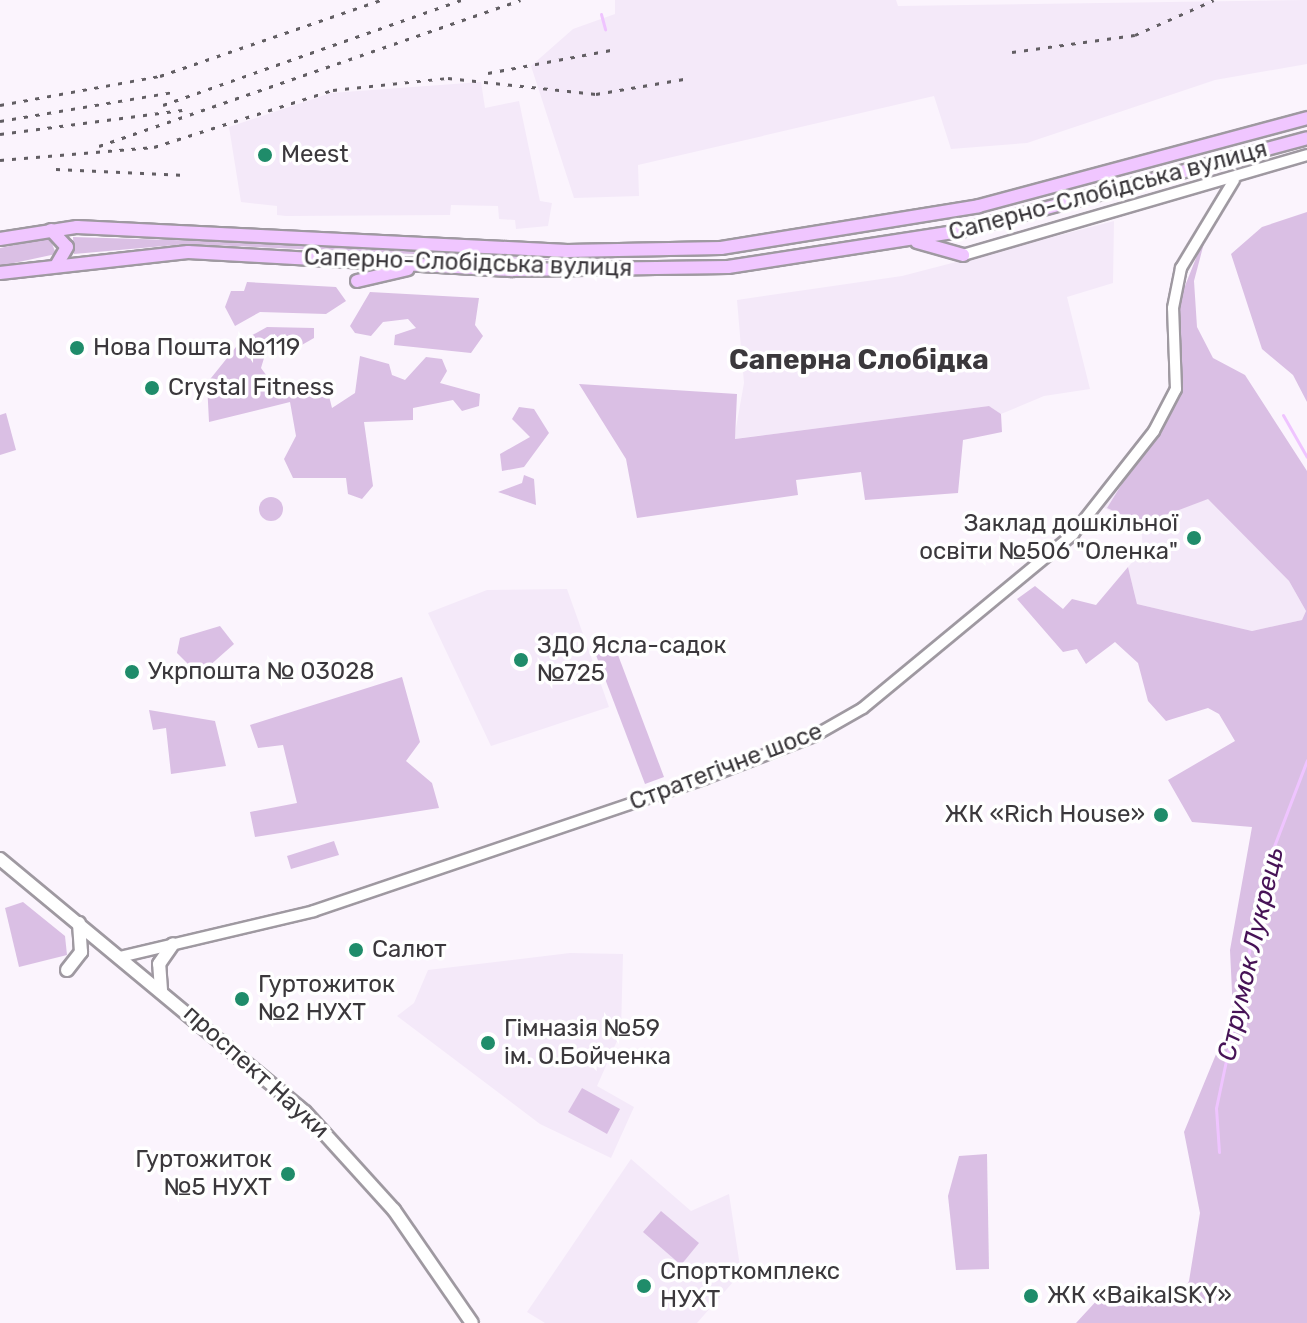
<!DOCTYPE html>
<html>
<head>
<meta charset="utf-8">
<style>
	body { margin:0 }
	#map { position:relative; width:1307px; height:1323px; overflow:hidden; background:#fbf4fd; font-family:Rubik,sans-serif }
	div>[style] { position:absolute }
	.built>* { inset:0; background:#f4e9f9 }
	.green>* { inset:0; background:#dabfe4 }
	.round { border-radius:50% }
	.stream>* { height:3px; margin:-1.5px; padding:0 1.5px; transform-origin:1.5px; border-radius:1.5px; background:#efc4ff }
	.roads { filter:drop-shadow(2px 0 #9f99a1) drop-shadow(-2px 0 #9f99a1) drop-shadow(0 2px #9f99a1) drop-shadow(0 -2px #9f99a1) }
	.tertiary>* { height:10px; margin:-5px; padding:0 5px; transform-origin:5px; border-radius:5px; background:#fff }
	.secondary>* { height:12px; margin:-6px; padding:0 6px; transform-origin:6px; border-radius:6px; background:#fff }
	.primary>* { height:12px; margin:-6px; padding:0 6px; transform-origin:6px; border-radius:6px; background:#f0c6ff }
	.rail>* { height:3px; margin-top:-1.5px; transform-origin:0; background:repeating-linear-gradient(90deg,#625e63 0 4px,transparent 0 12px) }
	.dots>* { width:22px; height:22px; translate:-50% -50%; box-sizing:border-box; border:4px solid #fff; border-radius:50% }
	span { translate:-50% -50%; white-space:nowrap; text-align:center; line-height:1.15; -webkit-text-stroke:7px #fff; paint-order:stroke }
	.poi-label { font-size:24px; color:#3b383c }
	.left { translate:0 -50%; text-align:left }
	.right { translate:-100% -50%; text-align:right }
	.street-label { font-size:24px; color:#3b383c }
	.water-label { font-size:26px; color:#471357; font-style:italic }
	.quarter-label { font-size:28px; color:#3b383c; font-weight:700 }
</style>
</head>
<body>
<div id="map">
	<div class="built">
		<i style="clip-path:polygon(615px 0,896px 0,898px 6px,1307px 0,1307px 64px,1215px 80px,1027px 143px,951px 149px,934px 96px,638px 165px,639px 196px,574px 198px,531px 66px,573px 29px,615px 14px)"></i>
		<i style="clip-path:polygon(481px 82px,485px 108px,519px 101px,540px 201px,552px 203px,548px 226px,516px 229px,515px 220px,499px 219px,498px 206px,451px 205px,450px 215px,286px 216px,277px 215px,277px 206px,241px 202px,229px 127px,331px 93px)"></i>
		<i style="clip-path:polygon(1114px 221px,1113px 283px,1067px 297px,1090px 389px,1044px 396px,1001px 414px,989px 406px,734px 439px,744px 383px,737px 300px,902px 276px)"></i>
		<i style="clip-path:polygon(1160px 426px,1210px 446px,1208px 498px,1289px 581px,1306px 611px,1302px 620px,1252px 631px,1137px 604px,1128px 567px,1143px 550px,1141px 525px,1102px 507px)"></i>
		<i style="clip-path:polygon(567px 589px,609px 707px,491px 746px,428px 613px,487px 590px)"></i>
		<i style="clip-path:polygon(570px 953px,623px 954px,621px 1032px,597px 1086px,634px 1107px,611px 1158px,540px 1124px,397px 1016px,414px 1003px,428px 970px)"></i>
		<i style="clip-path:polygon(631px 1159px,691px 1211px,729px 1194px,741px 1273px,697px 1323px,545px 1323px,527px 1312px)"></i>
	</div>
	<div class="green">
		<i style="clip-path:polygon(1307px 212px,1307px 402px,1293px 375px,1262px 349px,1231px 254px,1262px 227px)"></i>
		<i style="clip-path:polygon(1208px 228px,1194px 281px,1197px 327px,1213px 358px,1245px 375px,1307px 471px,1307px 1323px,1076px 1323px,1100px 1297px,1121px 1306px,1160px 1294px,1181px 1296px,1189px 1281px,1200px 1213px,1184px 1132px,1233px 1013px,1230px 950px,1252px 827px,1192px 822px,1168px 780px,1235px 741px,1219px 714px,1208px 708px,1166px 721px,1148px 701px,1138px 663px,1115px 642px,1086px 664px,1077px 649px,1063px 652px,1017px 599px,1035px 586px,1063px 609px,1072px 599px,1096px 605px,1128px 567px,1137px 604px,1252px 631px,1302px 620px,1306px 611px,1289px 581px,1208px 499px,1142px 524px,1107px 508px,1182px 387px,1179px 301px)"></i>
		<i style="clip-path:polygon(73px 237px,275px 243px,617px 263px,187px 244px,74px 254px)"></i>
		<i style="clip-path:polygon(50px 238px,56px 254px,0 266px,0 248px)"></i>
		<i style="clip-path:polygon(247px 282px,336px 287px,346px 301px,326px 314px,260px 312px,235px 326px,225px 307px,231px 291px,244px 291px)"></i>
		<i style="clip-path:polygon(370px 292px,479px 298px,475px 325px,483px 336px,471px 353px,394px 345px,395px 335px,416px 328px,408px 319px,383px 322px,371px 336px,355px 333px,350px 326px)"></i>
		<i style="clip-path:polygon(267px 327px,314px 328px,314px 338px,300px 346px,271px 335px,261px 368px,272px 383px,327px 388px,332px 408px,355px 393px,360px 356px,389px 364px,392px 375px,405px 380px,426px 357px,442px 359px,447px 371px,440px 383px,480px 394px,479px 406px,462px 411px,453px 400px,413px 408px,413px 420px,364px 422px,373px 486px,362px 499px,348px 494px,346px 478px,293px 478px,284px 459px,296px 436px,290px 402px,209px 422px,207px 383px,240px 342px)"></i>
		<i style="clip-path:polygon(579px 384px,737px 394px,735px 439px,989px 406px,1001px 414px,1002px 432px,963px 440px,958px 493px,865px 500px,861px 472px,796px 480px,798px 495px,637px 518px,626px 459px)"></i>
		<i style="clip-path:polygon(519px 407px,534px 409px,549px 433px,524px 467px,502px 471px,500px 454px,530px 437px,512px 419px)"></i>
		<i style="clip-path:polygon(6px 413px,16px 450px,0 455px,0 415px)"></i>
		<i style="clip-path:polygon(524px 475px,534px 479px,536px 505px,498px 492px,522px 483px)"></i>
		<i class="round" style="left:259px;top:497px;width:24px;height:24px"></i>
		<i style="clip-path:polygon(220px 626px,234px 644px,199px 675px,177px 653px,180px 638px)"></i>
		<i style="clip-path:polygon(615px 647px,664px 777px,645px 784px,596px 655px)"></i>
		<i style="clip-path:polygon(402px 677px,420px 742px,406px 761px,432px 783px,439px 808px,255px 837px,250px 812px,297px 803px,283px 745px,258px 748px,250px 725px)"></i>
		<i style="clip-path:polygon(149px 710px,215px 721px,226px 766px,171px 774px,166px 728px,153px 730px)"></i>
		<i style="clip-path:polygon(334px 841px,339px 855px,291px 869px,287px 856px)"></i>
		<i style="clip-path:polygon(23px 902px,65px 936px,67px 955px,19px 967px,5px 908px)"></i>
		<i style="clip-path:polygon(582px 1088px,620px 1109px,607px 1134px,568px 1112px)"></i>
		<i style="clip-path:polygon(987px 1154px,989px 1269px,956px 1270px,948px 1196px,959px 1156px)"></i>
		<i style="clip-path:polygon(661px 1211px,699px 1243px,681px 1265px,643px 1232px)"></i>
	</div>
	<div class="stream">
		<i style="left:601px;top:14px;width:16px;rotate:75deg"></i>
		<i style="left:1283px;top:415px;width:48px;rotate:60.3deg"></i>
		<i style="left:1219px;top:1152px;width:44px;rotate:-93.9deg"></i>
		<i style="left:1216px;top:1108px;width:251px;rotate:-78.1deg"></i>
		<i style="left:1268px;top:862px;width:109px;rotate:-69.1deg"></i>
	</div>
	<div class="roads">
		<div class="tertiary">
			<i style="left:963px;top:255px;width:358px;rotate:-16.2deg"></i>
			<i style="left:120px;top:957px;width:199px;rotate:-13.3deg"></i>
			<i style="left:314px;top:911px;width:411px;rotate:-18.7deg"></i>
			<i style="left:703px;top:779px;width:119px;rotate:-21.2deg"></i>
			<i style="left:814px;top:736px;width:56px;rotate:-29.7deg"></i>
			<i style="left:863px;top:708px;width:273px;rotate:-39.6deg"></i>
			<i style="left:1073px;top:534px;width:131px;rotate:-51.8deg"></i>
			<i style="left:1154px;top:431px;width:47px;rotate:-62.4deg"></i>
			<i style="left:1176px;top:389px;width:81px;rotate:-92.1deg"></i>
			<i style="left:1173px;top:308px;width:41px;rotate:-78.7deg"></i>
			<i style="left:1181px;top:268px;width:103px;rotate:-58.9deg"></i>
		</div>
		<div class="secondary">
			<i style="left:0;top:859px;width:396px;rotate:39.7deg"></i>
			<i style="left:305px;top:1112px;width:132px;rotate:47.8deg"></i>
			<i style="left:394px;top:1210px;width:137px;rotate:55.4deg"></i>
			<i style="left:67px;top:970px;width:23px;rotate:-52deg"></i>
			<i style="left:81px;top:952px;width:29px;rotate:-94deg"></i>
			<i style="left:161px;top:990px;width:26px;rotate:-94deg"></i>
			<i style="left:159px;top:964px;width:24px;rotate:-55deg"></i>
		</div>
		<div class="primary">
			<i style="left:51px;top:230px;width:23px;rotate:47deg"></i>
			<i style="left:67px;top:247px;width:20px;rotate:120deg"></i>
			<i style="left:0;top:239px;width:78px;rotate:-8.9deg"></i>
			<i style="left:77px;top:227px;width:491px;rotate:2.8deg"></i>
			<i style="left:567px;top:251px;width:154px;rotate:-1.1deg"></i>
			<i style="left:721px;top:248px;width:261px;rotate:-9.2deg"></i>
			<i style="left:979px;top:206px;width:340px;rotate:-15deg"></i>
			<i style="left:917px;top:242px;width:48px;rotate:15.8deg"></i>
			<i style="left:0;top:273px;width:189px;rotate:-6.4deg"></i>
			<i style="left:188px;top:252px;width:325px;rotate:3.2deg"></i>
			<i style="left:513px;top:270px;width:215px;rotate:-0.8deg"></i>
			<i style="left:728px;top:267px;width:236px;rotate:-8.8deg"></i>
			<i style="left:961px;top:231px;width:358px;rotate:-15deg"></i>
			<i style="left:357px;top:281px;width:52px;rotate:-13.2deg"></i>
		</div>
	</div>
	<div class="rail">
		<i style="left:1012px;top:52px;width:124px;rotate:-7.9deg"></i>
		<i style="left:1135px;top:35px;width:86px;rotate:-23.9deg"></i>
		<i style="left:488px;top:73px;width:125px;rotate:-10.6deg"></i>
		<i style="left:0;top:105px;width:163px;rotate:-10.3deg"></i>
		<i style="left:160px;top:76px;width:234px;rotate:-19deg"></i>
		<i style="left:163px;top:105px;width:316px;rotate:-19.4deg"></i>
		<i style="left:0;top:121px;width:175px;rotate:-9.5deg"></i>
		<i style="left:0;top:134px;width:184px;rotate:-7.5deg"></i>
		<i style="left:99px;top:146px;width:446px;rotate:-19.1deg"></i>
		<i style="left:0;top:160px;width:155px;rotate:-4.8deg"></i>
		<i style="left:154px;top:147px;width:188px;rotate:-17.7deg"></i>
		<i style="left:333px;top:90px;width:116px;rotate:-6deg"></i>
		<i style="left:448px;top:78px;width:149px;rotate:6.2deg"></i>
		<i style="left:596px;top:94px;width:95px;rotate:-9.7deg"></i>
		<i style="left:56px;top:169px;width:130px;rotate:2.6deg"></i>
	</div>
	<div class="dots">
		<i style="left:265px;top:155px;background:#1f8c6a"></i>
		<i style="left:77px;top:348px;background:#1f8c6a"></i>
		<i style="left:152px;top:388px;background:#1f8c6a"></i>
		<i style="left:1194px;top:538px;background:#1f8c6a"></i>
		<i style="left:521px;top:660px;background:#1f8c6a"></i>
		<i style="left:132px;top:672px;background:#1f8c6a"></i>
		<i style="left:1161px;top:815px;background:#1f8c6a"></i>
		<i style="left:356px;top:950px;background:#1f8c6a"></i>
		<i style="left:242px;top:999px;background:#1f8c6a"></i>
		<i style="left:488px;top:1043px;background:#1f8c6a"></i>
		<i style="left:288px;top:1174px;background:#1f8c6a"></i>
		<i style="left:644px;top:1286px;background:#1f8c6a"></i>
		<i style="left:1031px;top:1296px;background:#1f8c6a"></i>
	</div>
	<div class="poi-label">
		<span class="left" style="left:281px;top:155px">Meest</span>
		<span class="left" style="left:93px;top:348px">Нова Пошта №119</span>
		<span class="left" style="left:168px;top:388px">Crystal Fitness</span>
		<span class="right" style="left:1178px;top:538px">Заклад дошкільної<br>освіти №506 "Оленка"</span>
		<span class="left" style="left:537px;top:660px">ЗДО Ясла-садок<br>№725</span>
		<span class="left" style="left:148px;top:672px">Укрпошта № 03028</span>
		<span class="right" style="left:1145px;top:815px">ЖК «Rich House»</span>
		<span class="left" style="left:372px;top:950px">Салют</span>
		<span class="left" style="left:258px;top:999px">Гуртожиток<br>№2 НУХТ</span>
		<span class="left" style="left:504px;top:1043px">Гімназія №59<br>ім. О.Бойченка</span>
		<span class="right" style="left:272px;top:1174px">Гуртожиток<br>№5 НУХТ</span>
		<span class="left" style="left:660px;top:1286px">Спорткомплекс<br>НУХТ</span>
		<span class="left" style="left:1047px;top:1296px">ЖК «BaikalSKY»</span>
	</div>
	<div class="street-label">
		<span style="left:1108px;top:191px;rotate:-15deg">Саперно-Слобідська вулиця</span>
		<span style="left:468px;top:263px;rotate:2deg">Саперно-Слобідська вулиця</span>
		<span style="left:726px;top:767px;rotate:-21deg">Стратегічне шосе</span>
		<span style="left:256px;top:1072px;rotate:42deg">проспект Науки</span>
	</div>
	<div class="water-label">
		<span style="left:1251px;top:954px;rotate:-77deg">Струмок Лукрець</span>
	</div>
	<div class="quarter-label">
		<span style="left:859px;top:360px">Саперна Слобідка</span>
	</div>
</div>
</body>
</html>
